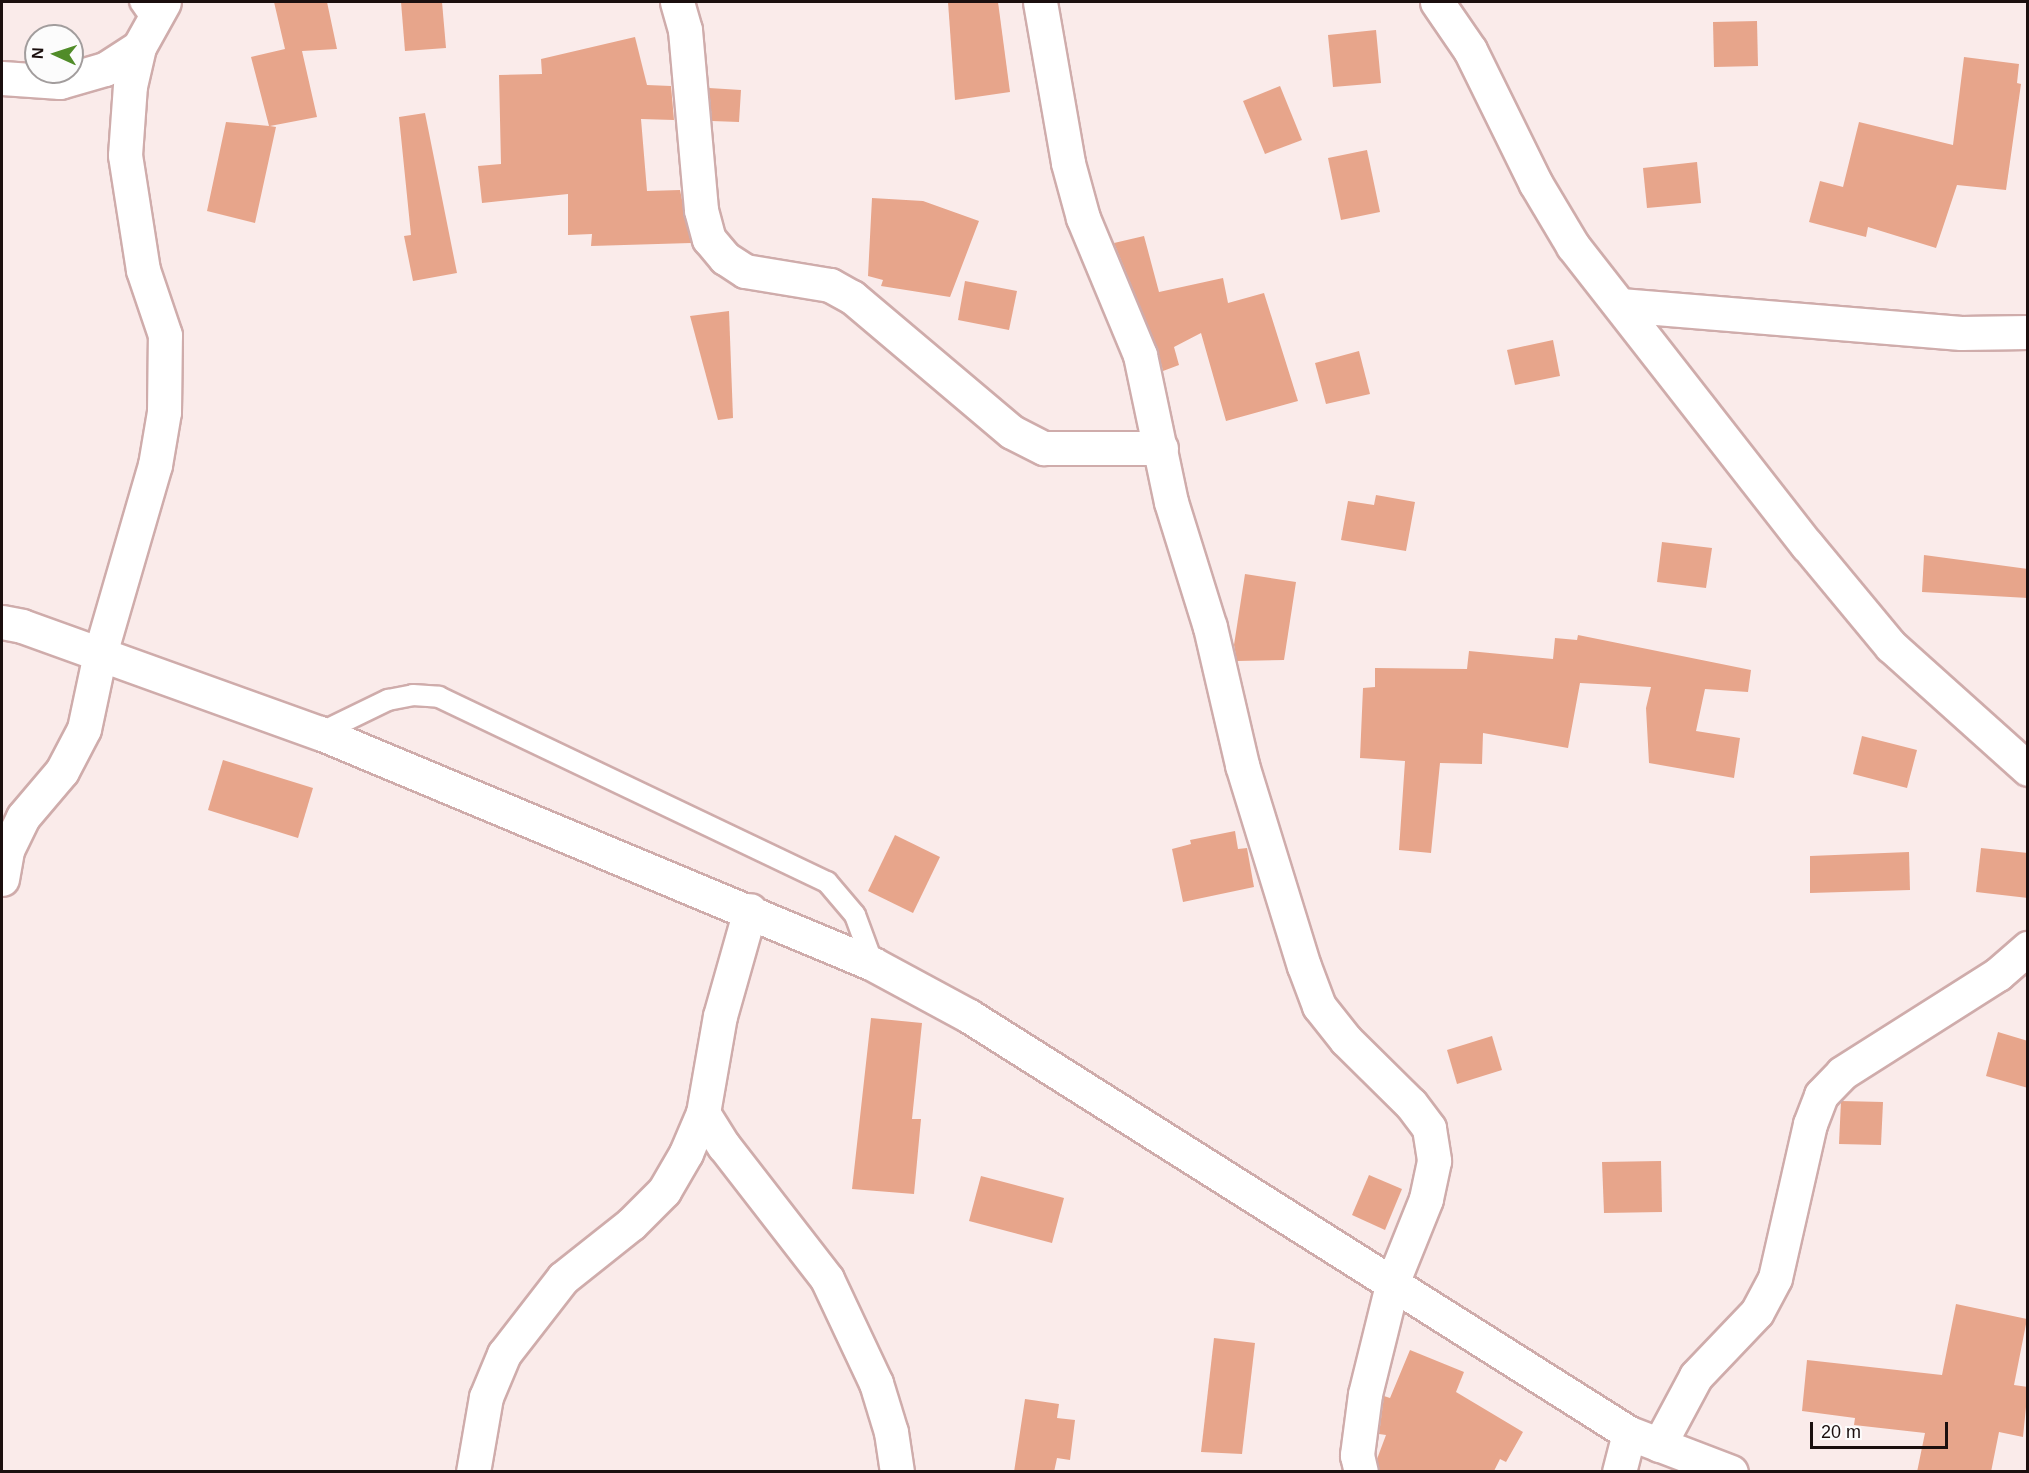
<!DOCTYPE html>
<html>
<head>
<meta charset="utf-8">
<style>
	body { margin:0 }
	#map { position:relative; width:2029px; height:1473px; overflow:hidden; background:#faebea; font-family:Arial,sans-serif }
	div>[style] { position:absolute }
	.building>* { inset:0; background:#e7a58b }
	.roads { filter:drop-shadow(2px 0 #cfacab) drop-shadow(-2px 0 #cfacab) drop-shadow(0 2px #cfacab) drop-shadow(0 -2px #cfacab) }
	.service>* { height:20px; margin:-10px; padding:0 10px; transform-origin:10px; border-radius:10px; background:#fff }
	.minor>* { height:33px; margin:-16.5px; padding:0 16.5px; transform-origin:16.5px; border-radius:16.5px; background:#fff }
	span { translate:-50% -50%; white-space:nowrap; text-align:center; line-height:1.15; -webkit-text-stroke:4.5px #fcfcfc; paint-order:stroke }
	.frame { position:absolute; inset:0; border:3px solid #1b0f0e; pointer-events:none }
	.north { position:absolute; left:24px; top:24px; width:60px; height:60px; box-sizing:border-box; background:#fcfcfc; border:2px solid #a29d9d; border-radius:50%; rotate:273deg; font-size:16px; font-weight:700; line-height:24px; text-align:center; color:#1b0f0e }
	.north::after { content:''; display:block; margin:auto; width:21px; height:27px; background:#518c29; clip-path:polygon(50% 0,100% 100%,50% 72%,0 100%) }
	.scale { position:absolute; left:1810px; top:1422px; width:138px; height:27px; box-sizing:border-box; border:3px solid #1b0f0e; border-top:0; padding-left:8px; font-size:18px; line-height:21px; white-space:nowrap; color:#1b0f0e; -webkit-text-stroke:4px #fcfcfc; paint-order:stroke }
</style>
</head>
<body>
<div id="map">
	<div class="building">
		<i style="clip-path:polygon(274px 2px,327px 2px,337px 49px,302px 51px,317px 117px,270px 126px,276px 127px,255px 223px,207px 211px,226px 122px,269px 126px,251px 57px,285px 49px)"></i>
		<i style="clip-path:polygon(401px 2px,442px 2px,446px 48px,405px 51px)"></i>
		<i style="clip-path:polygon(948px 2px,998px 2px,1010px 92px,955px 100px)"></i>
		<i style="clip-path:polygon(1757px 21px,1758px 66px,1714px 67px,1713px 22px)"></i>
		<i style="clip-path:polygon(1376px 30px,1381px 83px,1333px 87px,1328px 35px)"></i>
		<i style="clip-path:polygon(635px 37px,647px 85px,671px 86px,674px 120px,641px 119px,647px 191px,680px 190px,691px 243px,591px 246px,592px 234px,568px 235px,568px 194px,482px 203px,478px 166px,501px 164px,499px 75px,542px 74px,541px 59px)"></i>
		<i style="clip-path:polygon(1964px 57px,2019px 64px,2017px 83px,2021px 84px,2006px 190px,1957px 185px,1936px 248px,1868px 227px,1866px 237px,1809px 222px,1820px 181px,1843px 187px,1859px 122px,1953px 145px)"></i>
		<i style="clip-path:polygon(1280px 86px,1302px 140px,1265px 154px,1243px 101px)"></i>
		<i style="clip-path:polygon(709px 88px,741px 90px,739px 122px,712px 121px)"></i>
		<i style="clip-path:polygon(425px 113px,457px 273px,413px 281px,404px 236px,411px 235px,399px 117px)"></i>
		<i style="clip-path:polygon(1367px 150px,1380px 212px,1341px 220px,1328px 158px)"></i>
		<i style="clip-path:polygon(1697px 162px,1701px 203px,1647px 208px,1643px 168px)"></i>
		<i style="clip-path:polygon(872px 198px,923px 201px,979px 221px,950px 297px,881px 286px,883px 280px,868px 276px)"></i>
		<i style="clip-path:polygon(1144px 236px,1159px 292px,1223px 278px,1228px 303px,1264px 293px,1298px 401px,1226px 421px,1201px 333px,1174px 347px,1179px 365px,1163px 371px,1157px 348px,1114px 243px)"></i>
		<i style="clip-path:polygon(965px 281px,1017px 291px,1009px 330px,958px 320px)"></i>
		<i style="clip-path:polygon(729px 311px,733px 418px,718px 420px,690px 316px)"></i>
		<i style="clip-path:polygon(1553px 340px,1560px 376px,1515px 385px,1507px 350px)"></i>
		<i style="clip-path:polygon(1359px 351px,1370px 394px,1326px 404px,1315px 363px)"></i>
		<i style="clip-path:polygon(1376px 495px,1415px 502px,1406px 551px,1341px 540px,1348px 501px,1374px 505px)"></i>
		<i style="clip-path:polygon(1662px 542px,1712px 548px,1706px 588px,1657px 582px)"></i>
		<i style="clip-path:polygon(1924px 555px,2028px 569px,2028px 598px,1922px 592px)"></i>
		<i style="clip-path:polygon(1245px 574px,1296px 582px,1284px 660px,1237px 661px,1234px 645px)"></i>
		<i style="clip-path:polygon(1578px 635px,1751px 670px,1748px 692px,1705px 689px,1696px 731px,1740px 738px,1734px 778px,1649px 763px,1646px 708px,1651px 687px,1580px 683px,1568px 748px,1483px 733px,1482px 764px,1440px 763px,1431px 853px,1399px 850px,1405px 761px,1360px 758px,1363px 688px,1375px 687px,1375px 668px,1467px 669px,1469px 651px,1553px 659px,1555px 638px,1577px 640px)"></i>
		<i style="clip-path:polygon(1862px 736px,1917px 750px,1907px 788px,1853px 774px)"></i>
		<i style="clip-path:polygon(223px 760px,313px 788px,298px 838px,208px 810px)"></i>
		<i style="clip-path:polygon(1235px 831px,1238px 849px,1247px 848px,1254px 887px,1183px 902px,1172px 849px,1191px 844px,1190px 840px)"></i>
		<i style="clip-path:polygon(895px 835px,940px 857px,913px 913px,868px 891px)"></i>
		<i style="clip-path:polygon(1981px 848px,2028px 853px,2028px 898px,1976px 892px)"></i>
		<i style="clip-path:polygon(1909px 852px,1910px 890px,1810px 893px,1810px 856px)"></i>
		<i style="clip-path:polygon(871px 1018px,922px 1023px,912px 1119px,921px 1119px,914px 1194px,852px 1189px)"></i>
		<i style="clip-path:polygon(1998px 1032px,2028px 1041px,2028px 1088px,1986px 1076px)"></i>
		<i style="clip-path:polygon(1492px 1036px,1502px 1070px,1457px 1084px,1447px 1050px)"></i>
		<i style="clip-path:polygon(1841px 1101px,1883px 1102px,1881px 1145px,1839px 1144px)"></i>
		<i style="clip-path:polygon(1661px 1161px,1662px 1212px,1604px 1213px,1602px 1162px)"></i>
		<i style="clip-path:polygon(1369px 1175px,1402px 1189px,1385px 1230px,1352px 1215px)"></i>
		<i style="clip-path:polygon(981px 1176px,1064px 1198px,1052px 1243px,969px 1221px)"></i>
		<i style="clip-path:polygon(1956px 1304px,2027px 1319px,2014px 1385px,2028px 1387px,2023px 1437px,1999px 1432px,1991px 1472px,1917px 1472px,1925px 1433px,1854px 1425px,1855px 1418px,1802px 1411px,1807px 1360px,1942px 1375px)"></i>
		<i style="clip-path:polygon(1214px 1338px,1255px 1343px,1242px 1454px,1201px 1452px)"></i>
		<i style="clip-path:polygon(1410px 1350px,1464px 1372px,1456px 1392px,1523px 1432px,1506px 1462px,1500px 1459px,1494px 1471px,1379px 1472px,1377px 1459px,1386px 1435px,1379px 1434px,1384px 1396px,1390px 1398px)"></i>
		<i style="clip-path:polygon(1025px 1399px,1059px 1404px,1057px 1418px,1075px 1420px,1070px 1460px,1057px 1458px,1054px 1472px,1014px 1472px)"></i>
	</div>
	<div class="roads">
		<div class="service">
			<i style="left:140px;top:2px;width:19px;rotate:55deg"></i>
			<i style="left:320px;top:733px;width:76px;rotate:-25.9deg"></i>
			<i style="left:388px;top:700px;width:25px;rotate:-11deg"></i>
			<i style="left:413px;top:695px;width:26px;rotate:4deg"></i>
			<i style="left:439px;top:697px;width:430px;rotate:25.5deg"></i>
			<i style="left:827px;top:882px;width:43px;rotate:49.7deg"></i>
			<i style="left:855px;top:915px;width:52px;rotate:69.8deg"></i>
		</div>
		<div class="minor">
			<i style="left:677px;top:2px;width:29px;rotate:74deg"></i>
			<i style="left:685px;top:30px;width:181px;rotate:84.9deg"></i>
			<i style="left:701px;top:210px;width:30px;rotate:75deg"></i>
			<i style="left:709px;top:239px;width:25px;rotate:50deg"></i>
			<i style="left:725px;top:258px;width:24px;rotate:33deg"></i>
			<i style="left:745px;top:271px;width:86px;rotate:9.4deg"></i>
			<i style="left:830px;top:285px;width:25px;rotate:29deg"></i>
			<i style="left:852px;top:297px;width:209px;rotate:40.2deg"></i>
			<i style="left:1012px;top:432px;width:36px;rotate:27deg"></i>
			<i style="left:1044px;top:448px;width:117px"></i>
			<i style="left:1040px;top:2px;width:163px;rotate:80.1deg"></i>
			<i style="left:1068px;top:163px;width:57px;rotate:74.7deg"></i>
			<i style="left:1083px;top:218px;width:148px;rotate:67.4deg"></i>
			<i style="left:1140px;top:355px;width:150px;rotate:78.1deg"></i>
			<i style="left:1171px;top:502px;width:131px;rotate:72.7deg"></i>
			<i style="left:1210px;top:627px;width:142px;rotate:76.9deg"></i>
			<i style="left:1242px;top:765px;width:210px;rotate:72.9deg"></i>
			<i style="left:1304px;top:966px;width:43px;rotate:69.4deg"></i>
			<i style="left:1319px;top:1006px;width:43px;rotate:51.5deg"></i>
			<i style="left:1346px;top:1040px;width:91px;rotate:44.6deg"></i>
			<i style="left:1411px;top:1104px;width:30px;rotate:53deg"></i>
			<i style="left:1429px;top:1128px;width:33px;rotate:81deg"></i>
			<i style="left:1434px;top:1161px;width:39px;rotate:102deg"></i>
			<i style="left:1426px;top:1199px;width:88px;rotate:111.9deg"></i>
			<i style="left:1393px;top:1281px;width:116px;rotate:103.9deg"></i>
			<i style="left:1365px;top:1394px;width:62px;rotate:97.5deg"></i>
			<i style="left:1357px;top:1455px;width:17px;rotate:77deg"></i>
			<i style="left:1437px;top:2px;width:58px;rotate:55.5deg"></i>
			<i style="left:1470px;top:50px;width:149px;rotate:63.8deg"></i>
			<i style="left:1536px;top:184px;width:72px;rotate:59.2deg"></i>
			<i style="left:1573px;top:246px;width:380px;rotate:52deg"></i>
			<i style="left:1807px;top:545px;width:131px;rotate:50.3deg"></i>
			<i style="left:1891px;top:646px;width:184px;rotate:41.9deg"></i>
			<i style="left:2px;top:78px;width:58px;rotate:3.9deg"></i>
			<i style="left:60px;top:82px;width:47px;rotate:-16.1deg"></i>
			<i style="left:105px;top:69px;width:40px;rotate:-32.9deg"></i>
			<i style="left:1620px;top:305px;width:342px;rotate:4.7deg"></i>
			<i style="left:1961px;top:333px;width:67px;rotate:-0.9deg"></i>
			<i style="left:2px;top:622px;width:20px;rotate:11deg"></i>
			<i style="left:22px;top:626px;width:317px;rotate:19.8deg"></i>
			<i style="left:320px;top:733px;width:599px;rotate:22.67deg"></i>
			<i style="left:873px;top:964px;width:109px;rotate:28.4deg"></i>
			<i style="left:969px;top:1016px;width:781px;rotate:32.29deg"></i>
			<i style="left:1629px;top:1433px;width:109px;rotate:20.9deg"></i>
			<i style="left:2px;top:879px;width:29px;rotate:-80deg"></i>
			<i style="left:7px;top:850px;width:37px;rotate:-64deg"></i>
			<i style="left:23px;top:817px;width:60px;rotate:-49.7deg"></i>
			<i style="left:62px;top:771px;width:47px;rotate:-62.4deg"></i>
			<i style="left:84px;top:729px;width:77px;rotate:-78deg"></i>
			<i style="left:100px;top:654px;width:197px;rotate:-73.8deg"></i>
			<i style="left:155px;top:465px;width:54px;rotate:-80.4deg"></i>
			<i style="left:164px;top:412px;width:77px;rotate:-89.3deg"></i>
			<i style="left:165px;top:335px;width:69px;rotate:-108.7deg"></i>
			<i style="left:143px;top:270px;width:116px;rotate:-98.9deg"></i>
			<i style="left:125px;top:155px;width:69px;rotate:-85.9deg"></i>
			<i style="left:130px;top:86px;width:40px;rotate:-77deg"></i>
			<i style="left:139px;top:47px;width:51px;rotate:-60.9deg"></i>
			<i style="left:703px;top:1113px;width:39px;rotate:58deg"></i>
			<i style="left:724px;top:1146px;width:168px;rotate:52.2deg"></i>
			<i style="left:827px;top:1279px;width:115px;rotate:64.8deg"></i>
			<i style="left:876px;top:1383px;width:51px;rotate:73deg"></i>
			<i style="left:891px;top:1432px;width:40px;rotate:81.5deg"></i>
			<i style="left:1659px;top:1445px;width:78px;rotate:-61.8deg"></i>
			<i style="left:1696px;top:1376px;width:88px;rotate:-46.4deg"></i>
			<i style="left:1757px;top:1312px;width:38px;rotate:-62deg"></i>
			<i style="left:1775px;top:1278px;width:158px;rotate:-77.2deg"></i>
			<i style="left:1810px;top:1124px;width:31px;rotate:-69deg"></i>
			<i style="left:1821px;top:1095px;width:30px;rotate:-46deg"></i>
			<i style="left:1842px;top:1073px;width:185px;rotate:-32.4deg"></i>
			<i style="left:1998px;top:974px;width:40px;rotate:-41deg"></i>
			<i style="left:473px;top:1472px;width:76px;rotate:-80.2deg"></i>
			<i style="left:486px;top:1397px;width:47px;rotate:-67.3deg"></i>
			<i style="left:504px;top:1354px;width:96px;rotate:-52.2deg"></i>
			<i style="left:563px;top:1278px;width:87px;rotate:-38.5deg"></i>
			<i style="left:631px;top:1224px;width:47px;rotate:-45deg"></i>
			<i style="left:664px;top:1191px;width:44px;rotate:-59.9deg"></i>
			<i style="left:686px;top:1153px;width:43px;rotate:-67deg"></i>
			<i style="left:703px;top:1113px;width:98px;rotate:-80.1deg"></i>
			<i style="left:720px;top:1016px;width:110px;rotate:-74.2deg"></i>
			<i style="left:1619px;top:1472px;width:40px;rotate:-75.6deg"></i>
		</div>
	</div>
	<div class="frame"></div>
	<div class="north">N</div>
	<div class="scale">20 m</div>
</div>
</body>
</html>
